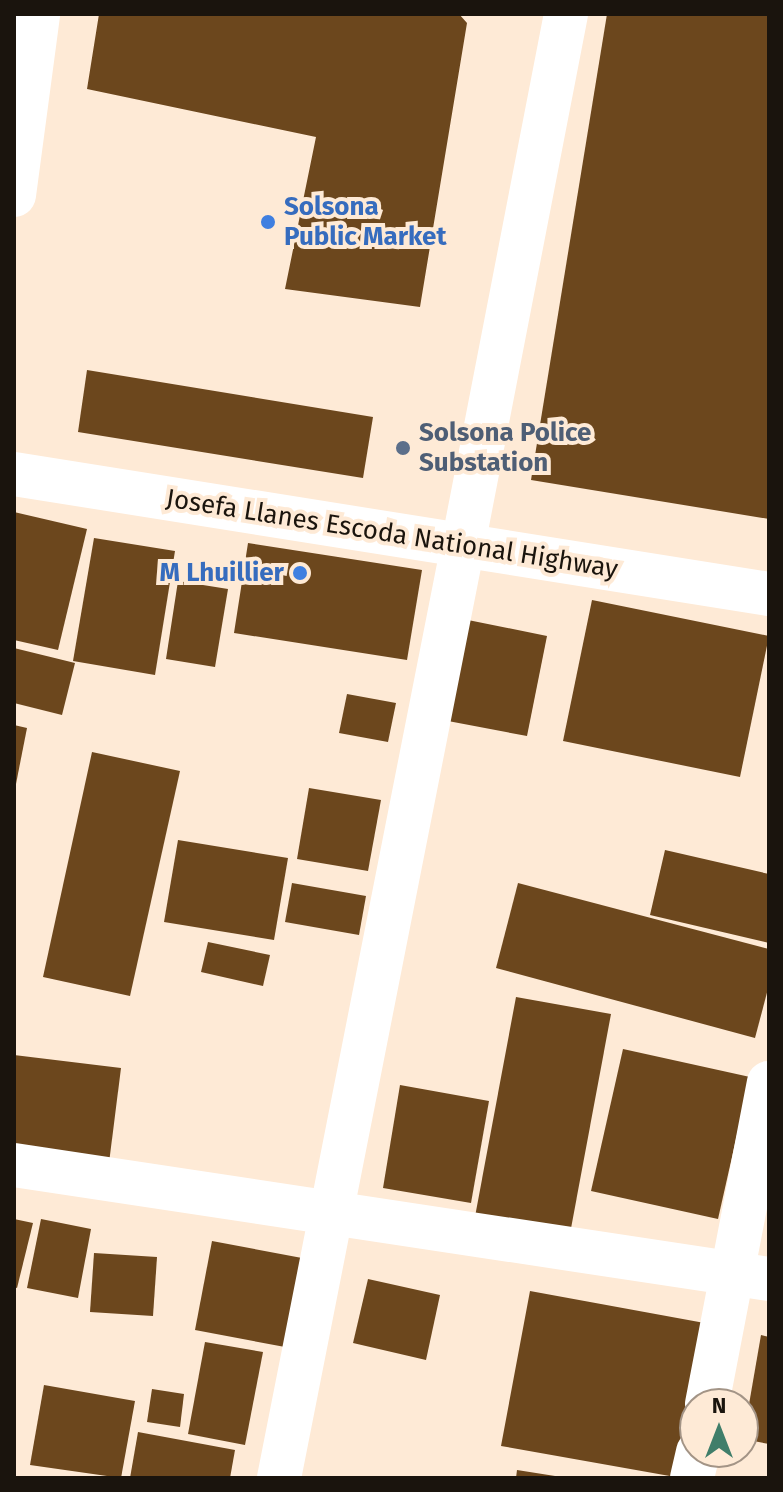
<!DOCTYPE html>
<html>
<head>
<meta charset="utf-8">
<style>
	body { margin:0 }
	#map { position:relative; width:783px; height:1492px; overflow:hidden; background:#feead6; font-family:"Fira Sans",sans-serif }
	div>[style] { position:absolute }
	.building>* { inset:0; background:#6c471d }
	.street>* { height:44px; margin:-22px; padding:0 22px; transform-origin:22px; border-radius:22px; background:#fff }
	.secondary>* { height:44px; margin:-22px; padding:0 22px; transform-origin:22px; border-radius:22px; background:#fff }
	.dots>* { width:22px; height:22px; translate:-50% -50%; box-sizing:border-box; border:4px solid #feead6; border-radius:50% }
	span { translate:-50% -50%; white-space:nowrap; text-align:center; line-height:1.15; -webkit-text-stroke:8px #feead6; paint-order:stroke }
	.shop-label { font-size:26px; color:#366cbe; font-weight:700 }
	.left { translate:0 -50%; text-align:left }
	.right { translate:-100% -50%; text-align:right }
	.service-label { font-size:26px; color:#4e5e75; font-weight:700 }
	.street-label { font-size:26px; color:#1a140d }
	.frame { position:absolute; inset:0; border:16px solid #1a140d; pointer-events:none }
	.north { position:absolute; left:679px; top:1388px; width:80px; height:80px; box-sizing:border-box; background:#feead6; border:2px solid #a39486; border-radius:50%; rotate:0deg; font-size:22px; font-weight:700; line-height:32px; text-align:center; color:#1a140d }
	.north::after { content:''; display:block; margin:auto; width:28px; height:36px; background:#407e6a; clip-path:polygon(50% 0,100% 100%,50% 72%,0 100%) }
</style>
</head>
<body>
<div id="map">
	<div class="building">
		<i style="clip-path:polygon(99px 14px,459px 14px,467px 23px,420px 307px,285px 289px,316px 137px,87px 89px)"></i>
		<i style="clip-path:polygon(607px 14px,769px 14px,769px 519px,531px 480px)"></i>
		<i style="clip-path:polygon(87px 370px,373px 417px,363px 478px,78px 432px)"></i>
		<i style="clip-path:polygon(14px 512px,87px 529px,58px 650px,14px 640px)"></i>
		<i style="clip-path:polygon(94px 538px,175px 551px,155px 675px,73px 661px)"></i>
		<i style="clip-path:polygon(248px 543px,422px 570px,407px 660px,234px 633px)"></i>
		<i style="clip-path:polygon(178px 581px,228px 589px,215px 667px,166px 659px)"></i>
		<i style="clip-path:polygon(592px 600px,769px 636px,740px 777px,563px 741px)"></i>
		<i style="clip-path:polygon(468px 620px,547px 636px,527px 736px,448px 721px)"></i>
		<i style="clip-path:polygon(14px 648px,75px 663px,62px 715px,14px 703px)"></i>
		<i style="clip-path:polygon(347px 694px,396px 703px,388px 742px,339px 733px)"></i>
		<i style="clip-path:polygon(14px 725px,27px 728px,15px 789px,14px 789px)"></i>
		<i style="clip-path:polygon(92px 752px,180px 771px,130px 996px,43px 977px)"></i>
		<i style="clip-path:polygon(309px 788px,381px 800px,368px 871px,297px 859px)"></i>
		<i style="clip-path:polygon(178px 840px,288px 858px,274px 940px,164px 922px)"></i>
		<i style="clip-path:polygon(665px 850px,769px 874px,769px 943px,650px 915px)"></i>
		<i style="clip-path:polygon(292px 883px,366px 896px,359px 935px,285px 922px)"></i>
		<i style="clip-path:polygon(518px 883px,769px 949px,769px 985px,755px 1038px,496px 968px)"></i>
		<i style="clip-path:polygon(208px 942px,270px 955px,263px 986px,201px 972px)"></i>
		<i style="clip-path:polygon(516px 997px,611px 1014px,569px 1239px,474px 1222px)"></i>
		<i style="clip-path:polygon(623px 1049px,750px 1077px,718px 1219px,591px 1191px)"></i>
		<i style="clip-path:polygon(14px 1055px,121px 1068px,109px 1163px,14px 1150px)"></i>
		<i style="clip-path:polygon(400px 1085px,489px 1101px,471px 1203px,383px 1188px)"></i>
		<i style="clip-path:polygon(14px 1219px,33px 1223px,17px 1288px,14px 1287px)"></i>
		<i style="clip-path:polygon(41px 1219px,91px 1229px,78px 1298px,27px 1288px)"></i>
		<i style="clip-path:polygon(212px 1241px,302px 1258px,285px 1347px,195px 1330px)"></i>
		<i style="clip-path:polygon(94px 1253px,157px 1257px,153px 1316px,90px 1312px)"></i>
		<i style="clip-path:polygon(368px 1279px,440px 1295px,426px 1360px,353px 1343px)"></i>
		<i style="clip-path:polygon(530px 1291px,710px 1324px,681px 1478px,501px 1446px)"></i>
		<i style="clip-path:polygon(761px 1335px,769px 1337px,769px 1444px,743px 1439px)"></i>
		<i style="clip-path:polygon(205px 1342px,263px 1352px,245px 1445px,188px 1434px)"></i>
		<i style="clip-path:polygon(44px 1385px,135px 1401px,121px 1478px,30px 1465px)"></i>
		<i style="clip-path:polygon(152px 1389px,184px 1394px,180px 1427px,147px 1422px)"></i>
		<i style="clip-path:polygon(138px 1432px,235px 1450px,230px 1478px,130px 1478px)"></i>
		<i style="clip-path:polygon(517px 1470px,555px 1476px,555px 1478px,516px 1478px)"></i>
	</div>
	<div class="street">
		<i style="left:14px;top:195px;width:183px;rotate:-82.4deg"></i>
		<i style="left:14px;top:1165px;width:764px;rotate:8.59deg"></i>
		<i style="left:707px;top:1404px;width:327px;rotate:-79.1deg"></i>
		<i style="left:279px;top:1478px;width:951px;rotate:-78.84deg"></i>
		<i style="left:692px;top:1478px;width:27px;rotate:-77deg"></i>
	</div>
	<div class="secondary">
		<i style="left:14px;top:474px;width:764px;rotate:9.03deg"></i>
		<i style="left:463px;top:545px;width:541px;rotate:-79.02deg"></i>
	</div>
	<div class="dots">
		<i style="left:268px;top:222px;background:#3f7fe0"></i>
		<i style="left:403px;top:448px;background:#5c6f8a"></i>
		<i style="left:300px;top:573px;background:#3f7fe0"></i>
	</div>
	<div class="shop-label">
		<span class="left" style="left:284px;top:222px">Solsona<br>Public Market</span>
		<span class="right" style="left:284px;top:573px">M Lhuillier</span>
	</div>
	<div class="service-label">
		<span class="left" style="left:419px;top:448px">Solsona Police<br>Substation</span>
	</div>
	<div class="street-label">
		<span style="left:392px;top:534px;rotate:9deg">Josefa Llanes Escoda National Highway</span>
	</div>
	<div class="frame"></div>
	<div class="north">N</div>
</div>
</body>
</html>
